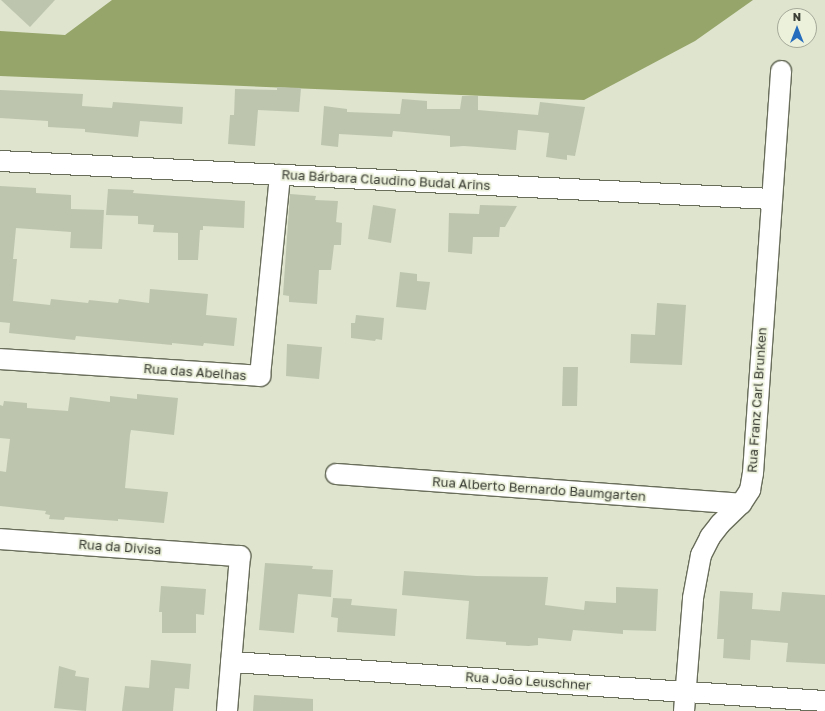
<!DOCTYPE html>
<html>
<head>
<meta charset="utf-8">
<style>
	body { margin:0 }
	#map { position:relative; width:825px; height:711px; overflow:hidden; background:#dee4ce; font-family:"Golos Text",sans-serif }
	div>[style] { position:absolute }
	.forest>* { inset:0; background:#96a569 }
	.building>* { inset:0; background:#bec5af }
	.roads { filter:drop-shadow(1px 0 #696e5b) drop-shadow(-1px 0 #696e5b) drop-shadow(0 1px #696e5b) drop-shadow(0 -1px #696e5b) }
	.street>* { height:20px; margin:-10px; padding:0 10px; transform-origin:10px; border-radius:10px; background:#fff }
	span { translate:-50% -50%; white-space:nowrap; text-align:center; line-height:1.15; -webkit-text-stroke:3.5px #ebf1db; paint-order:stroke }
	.street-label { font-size:13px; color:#3b3e35 }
	.north { position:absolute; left:777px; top:8px; width:40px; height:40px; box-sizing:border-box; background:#ebf1db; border:1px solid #a5a999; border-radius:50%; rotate:0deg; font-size:11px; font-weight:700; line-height:16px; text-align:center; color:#3b3e35 }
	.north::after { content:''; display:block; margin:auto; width:14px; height:18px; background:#276dbe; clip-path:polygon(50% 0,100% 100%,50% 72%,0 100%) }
</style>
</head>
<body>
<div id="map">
	<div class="forest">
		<i style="clip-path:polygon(112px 0,753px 0,695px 41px,584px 100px,0 76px,0 31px,65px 35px)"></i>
	</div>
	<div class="building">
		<i style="clip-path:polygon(1px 0,55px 0,30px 27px)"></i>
		<i style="clip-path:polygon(277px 87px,301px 88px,299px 112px,258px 110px,255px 146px,228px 144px,230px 115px,234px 115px,235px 89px,277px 90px)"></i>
		<i style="clip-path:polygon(0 90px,83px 94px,82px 106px,112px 108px,113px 102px,183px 107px,182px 124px,140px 121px,138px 137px,85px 132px,85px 129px,48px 127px,48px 121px,0 118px)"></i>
		<i style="clip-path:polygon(462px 96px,478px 96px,478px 110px,538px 115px,540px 102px,585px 107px,575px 156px,567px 155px,567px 160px,546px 157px,549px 133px,518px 130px,516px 150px,464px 146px,450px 147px,450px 136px,393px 131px,392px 137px,339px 134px,338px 147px,321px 145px,324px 106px,347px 109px,347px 112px,400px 114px,402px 99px,427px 101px,427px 109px,460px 109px)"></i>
		<i style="clip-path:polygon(0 186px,36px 188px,36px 193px,71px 195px,71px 209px,104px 210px,102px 249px,70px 248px,71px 232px,16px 228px,13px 259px,17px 259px,13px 301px,50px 305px,51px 299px,88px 303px,89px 300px,118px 303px,119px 299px,149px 303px,150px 289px,208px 294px,206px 315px,237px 318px,234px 346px,204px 343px,203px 346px,172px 343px,172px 345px,76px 336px,75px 340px,9px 333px,10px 323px,0 322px)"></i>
		<i style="clip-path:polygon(108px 189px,134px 190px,133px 193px,245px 201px,244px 228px,203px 226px,203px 230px,200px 230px,198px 260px,178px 260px,178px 233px,153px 232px,154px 225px,138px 224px,138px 216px,106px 215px)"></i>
		<i style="clip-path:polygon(290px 194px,316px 196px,315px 200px,338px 201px,336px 222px,342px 223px,341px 245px,334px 245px,331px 270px,319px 270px,317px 304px,289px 302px,289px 296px,283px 295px)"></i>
		<i style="clip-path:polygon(373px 205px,396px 209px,391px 243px,368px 239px)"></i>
		<i style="clip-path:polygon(480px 205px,517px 206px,505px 227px,500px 227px,499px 237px,473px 237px,472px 254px,448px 252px,449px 213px,479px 214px)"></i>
		<i style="clip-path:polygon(400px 272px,417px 274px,417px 281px,430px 282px,426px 310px,396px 307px)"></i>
		<i style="clip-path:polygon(657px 303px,686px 305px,682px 365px,630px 363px,631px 334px,655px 335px)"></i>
		<i style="clip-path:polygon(356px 315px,384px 318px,382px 340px,376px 339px,375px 341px,351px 338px,351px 323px,355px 323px)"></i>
		<i style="clip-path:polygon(287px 344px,322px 347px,319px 379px,286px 376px)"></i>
		<i style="clip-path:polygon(563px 367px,578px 367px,577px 406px,562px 406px)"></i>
		<i style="clip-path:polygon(137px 394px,178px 398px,174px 435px,131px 430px,130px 435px,125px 488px,168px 492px,164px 523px,118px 519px,118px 521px,65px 517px,64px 520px,49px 519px,50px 515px,45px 514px,46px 511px,0 506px,0 471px,6px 472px,10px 439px,0 438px,0 405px,3px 406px,4px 401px,27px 403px,27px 408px,68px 411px,70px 397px,110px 402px,110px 396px,137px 399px)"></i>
		<i style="clip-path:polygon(265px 563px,313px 566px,312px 569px,333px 570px,331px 597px,298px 594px,294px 633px,259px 630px)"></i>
		<i style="clip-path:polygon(404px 571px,476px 576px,548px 577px,545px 605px,584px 610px,585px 601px,616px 603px,616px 587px,658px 589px,656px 631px,623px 630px,623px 634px,573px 630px,571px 641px,538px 638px,538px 645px,529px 646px,506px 645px,506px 642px,466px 639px,469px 601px,402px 595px)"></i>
		<i style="clip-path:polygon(161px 586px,206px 589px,204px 615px,196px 614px,196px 633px,162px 633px,162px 612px,159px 612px)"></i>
		<i style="clip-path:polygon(720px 591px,753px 593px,752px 609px,780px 611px,782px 592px,825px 595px,825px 664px,786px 662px,788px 643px,751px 640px,750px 660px,723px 658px,724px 639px,717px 639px)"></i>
		<i style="clip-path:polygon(333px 598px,352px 599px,351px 605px,397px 609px,395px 636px,337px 632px,338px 618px,331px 617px)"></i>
		<i style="clip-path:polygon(151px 660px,191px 664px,189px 689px,175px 688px,173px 711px,122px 711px,125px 686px,149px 688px)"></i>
		<i style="clip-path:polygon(59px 666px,76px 671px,75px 676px,89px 678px,86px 711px,54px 708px)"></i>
		<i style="clip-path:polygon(254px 695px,313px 699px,313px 711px,253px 711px)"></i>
	</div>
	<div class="roads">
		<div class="street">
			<i style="left:0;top:161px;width:773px;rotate:2.82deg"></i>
			<i style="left:0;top:359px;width:261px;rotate:3.7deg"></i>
			<i style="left:260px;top:376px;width:202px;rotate:-84.3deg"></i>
			<i style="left:336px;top:474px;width:406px;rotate:4.2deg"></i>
			<i style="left:0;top:539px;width:241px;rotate:4.1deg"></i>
			<i style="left:240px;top:556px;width:156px;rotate:94.8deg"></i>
			<i style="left:231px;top:662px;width:595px;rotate:3.76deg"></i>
			<i style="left:684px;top:711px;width:113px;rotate:-85.4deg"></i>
			<i style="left:693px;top:598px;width:44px;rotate:-79.5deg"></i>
			<i style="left:701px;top:555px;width:20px;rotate:-63deg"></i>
			<i style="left:710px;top:537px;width:16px;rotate:-52deg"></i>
			<i style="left:720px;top:524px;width:29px;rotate:-44deg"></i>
			<i style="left:741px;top:504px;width:17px;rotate:-57deg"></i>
			<i style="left:750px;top:490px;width:17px;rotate:-80deg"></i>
			<i style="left:753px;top:473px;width:403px;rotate:-86deg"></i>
		</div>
	</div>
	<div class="street-label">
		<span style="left:386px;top:180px;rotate:3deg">Rua Bárbara Claudino Budal Arins</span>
		<span style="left:195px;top:372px;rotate:4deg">Rua das Abelhas</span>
		<span style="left:757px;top:400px;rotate:-86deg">Rua Franz Carl Brunken</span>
		<span style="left:539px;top:489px;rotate:4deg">Rua Alberto Bernardo Baumgarten</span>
		<span style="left:120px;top:547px;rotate:4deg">Rua da Divisa</span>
		<span style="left:528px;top:681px;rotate:4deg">Rua João Leuschner</span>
	</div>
	<div class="north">N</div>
</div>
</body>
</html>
